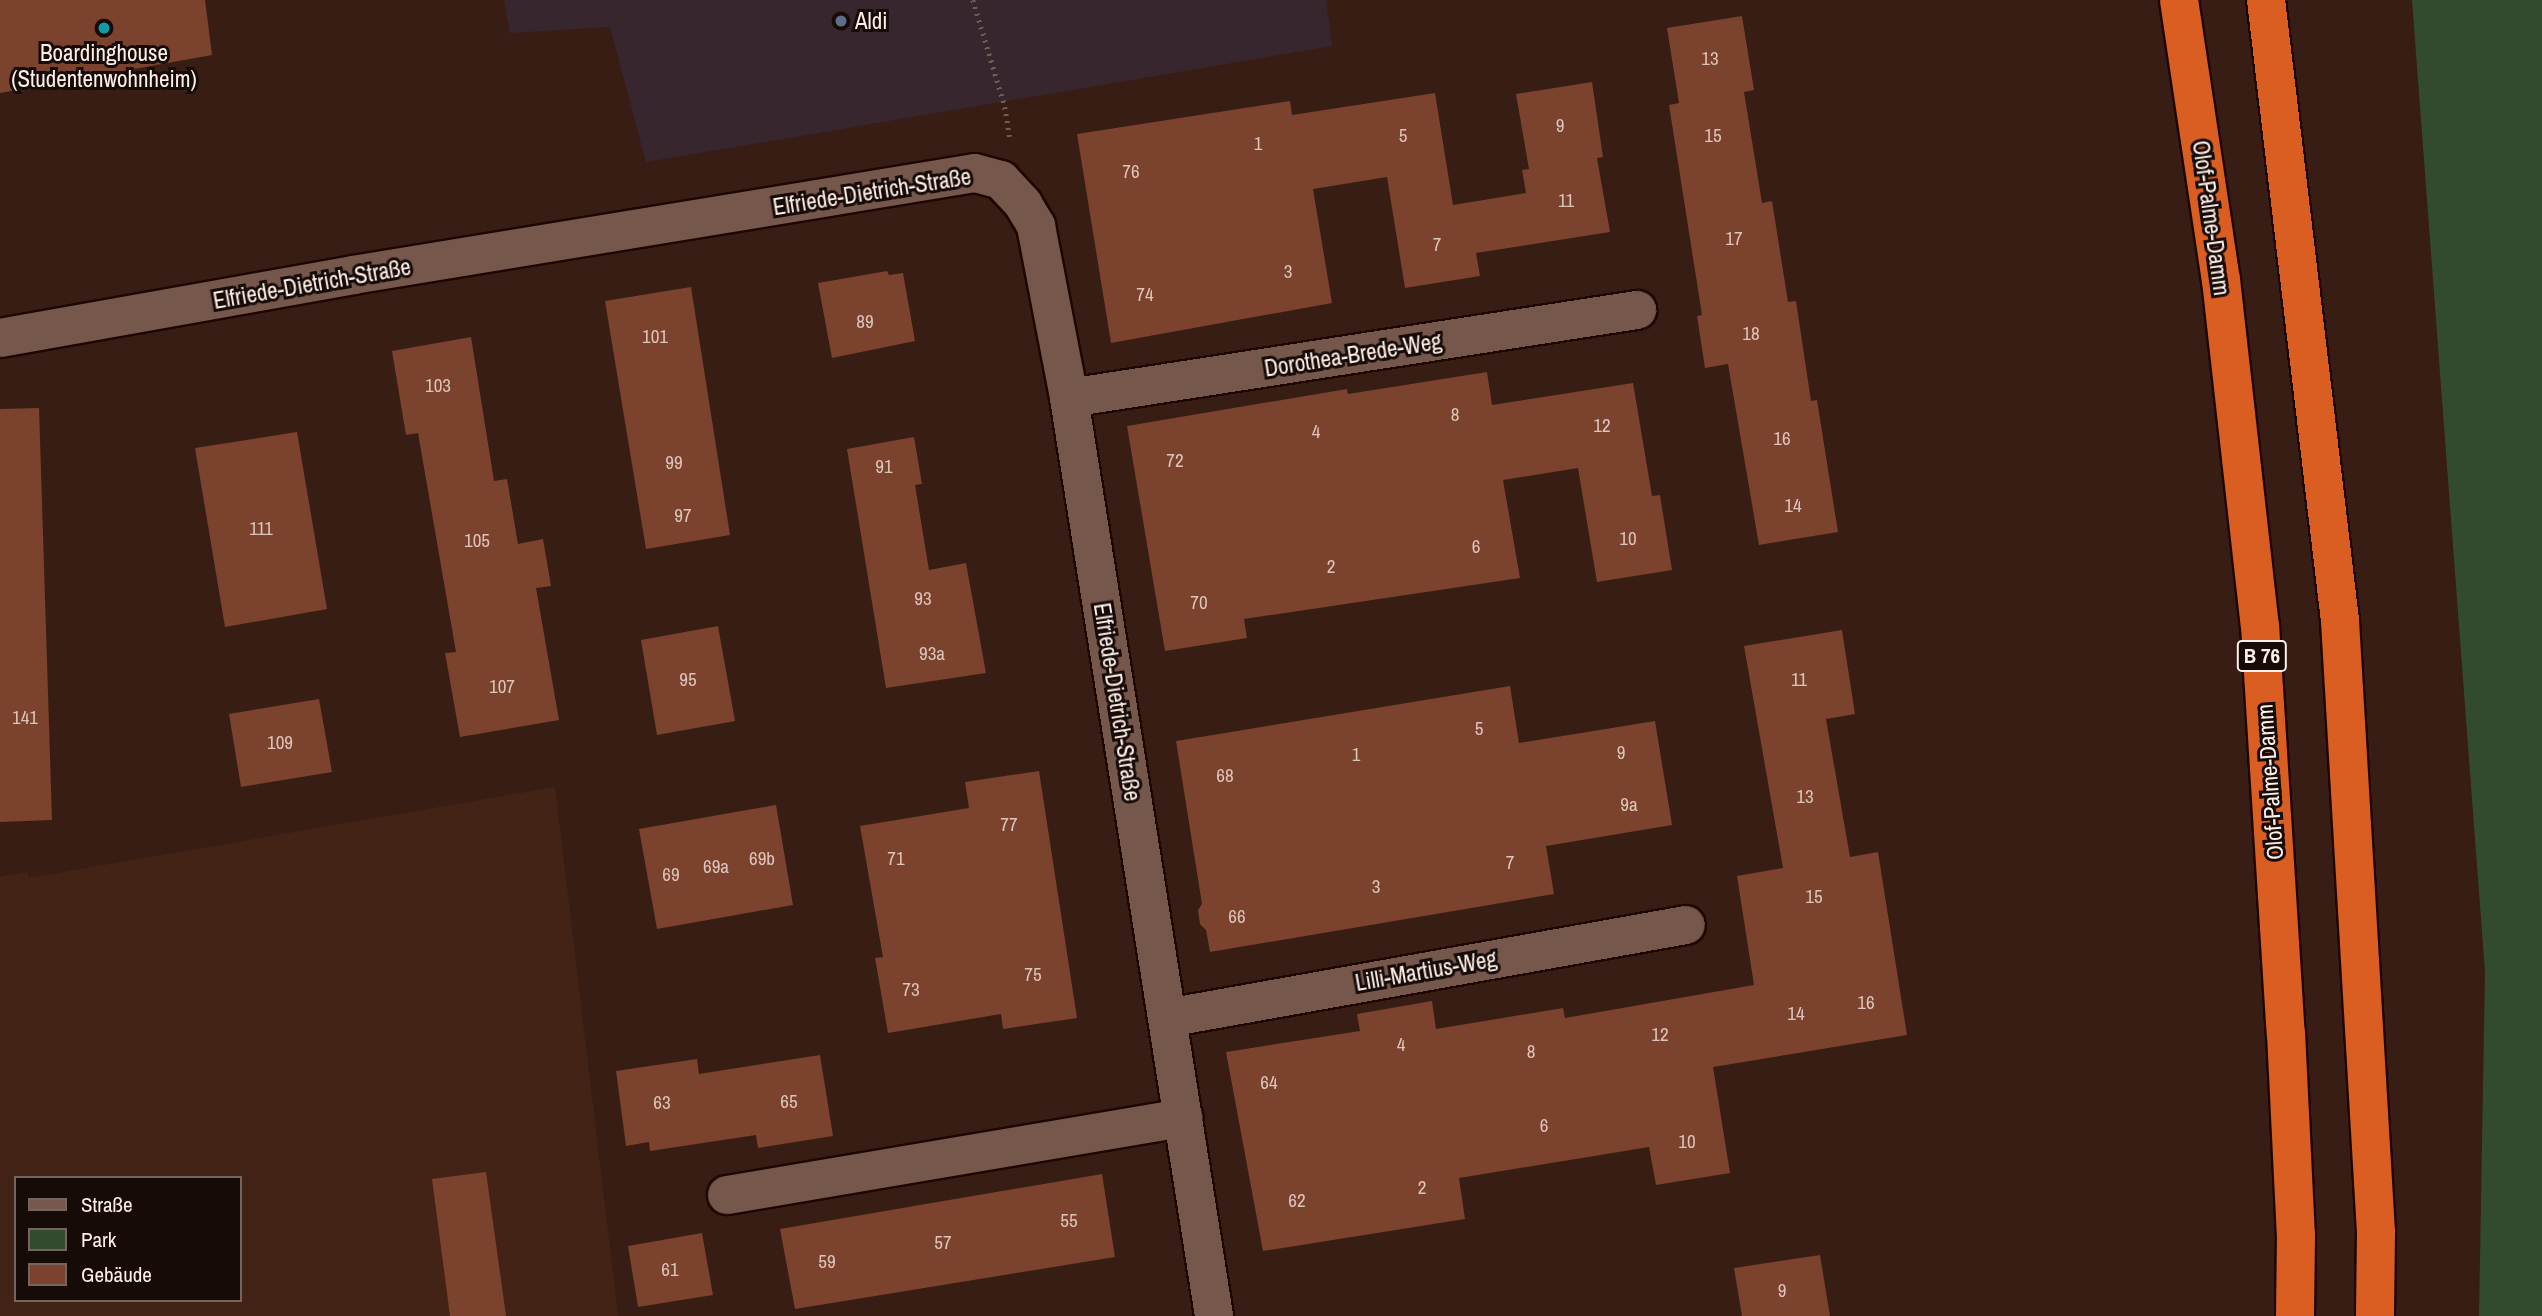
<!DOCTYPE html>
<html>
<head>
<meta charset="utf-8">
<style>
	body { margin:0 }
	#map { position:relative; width:2542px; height:1316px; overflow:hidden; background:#381d14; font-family:"Archivo Narrow",sans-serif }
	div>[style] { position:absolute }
	.commercial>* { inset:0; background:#38262f }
	.built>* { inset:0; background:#442317 }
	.green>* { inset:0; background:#324b2e }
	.building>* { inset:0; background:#7b422d }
	.path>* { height:4.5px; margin-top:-2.25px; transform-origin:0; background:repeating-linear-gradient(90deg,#735c54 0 2px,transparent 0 7px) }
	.roads { filter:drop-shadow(2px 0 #1e0601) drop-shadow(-2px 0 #1e0601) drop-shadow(0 2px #1e0601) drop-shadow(0 -2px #1e0601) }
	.minor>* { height:38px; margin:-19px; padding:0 19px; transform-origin:19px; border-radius:19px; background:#76574c }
	.highway>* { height:38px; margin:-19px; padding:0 19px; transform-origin:19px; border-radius:19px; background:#da5e22 }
	.dots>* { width:19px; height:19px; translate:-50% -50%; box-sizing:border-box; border:4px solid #170b07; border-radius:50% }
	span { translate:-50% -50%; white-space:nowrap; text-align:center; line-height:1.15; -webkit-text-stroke:6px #170b07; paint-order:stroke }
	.number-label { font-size:19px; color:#ddc4ba }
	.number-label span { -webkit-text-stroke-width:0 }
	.shield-label span { padding:2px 5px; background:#170b07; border:2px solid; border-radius:5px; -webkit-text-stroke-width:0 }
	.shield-label { font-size:21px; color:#feefe9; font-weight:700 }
	.poi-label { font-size:23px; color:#feefe9 }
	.left { translate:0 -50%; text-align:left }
	.street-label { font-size:23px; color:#feefe9 }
	.legend { position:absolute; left:14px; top:1176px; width:228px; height:126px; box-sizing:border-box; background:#170b07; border:2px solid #736661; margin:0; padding:9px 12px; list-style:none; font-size:21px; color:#feefe9 }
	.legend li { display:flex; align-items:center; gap:14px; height:35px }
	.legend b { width:35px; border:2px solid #736661 }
</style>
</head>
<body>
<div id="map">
	<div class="commercial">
		<i style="clip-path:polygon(504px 0,1326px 0,1332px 46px,646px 162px,610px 27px,510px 33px)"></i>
	</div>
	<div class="built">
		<i style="clip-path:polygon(evenodd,555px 787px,618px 1316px,0 1316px,0 877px,27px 872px,29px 878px,555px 787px,16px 1178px,240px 1178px,240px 1300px,16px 1300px,16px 1178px)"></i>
	</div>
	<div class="green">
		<i style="clip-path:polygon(2412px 0,2542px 0,2542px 1316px,2479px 1316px,2485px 972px)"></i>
	</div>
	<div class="building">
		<i style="clip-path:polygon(0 0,205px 0,212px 55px,0 93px)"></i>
		<i style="clip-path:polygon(1742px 16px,1754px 90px,1744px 92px,1762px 203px,1772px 201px,1788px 302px,1796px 301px,1811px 401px,1817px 400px,1838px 532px,1759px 545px,1728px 364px,1705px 368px,1697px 316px,1702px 315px,1669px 105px,1679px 103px,1667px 28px)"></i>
		<i style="clip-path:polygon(1592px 82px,1603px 157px,1597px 158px,1610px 232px,1476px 253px,1480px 276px,1405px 288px,1387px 177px,1313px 189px,1332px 303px,1111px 343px,1077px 134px,1290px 101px,1292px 115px,1435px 93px,1453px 205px,1526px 193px,1522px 170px,1529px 169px,1516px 94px)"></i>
		<i style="clip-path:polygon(887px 271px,889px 275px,903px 273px,915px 341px,832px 358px,818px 283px)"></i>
		<i style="clip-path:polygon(691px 287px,730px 535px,646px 549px,605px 301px)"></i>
		<i style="clip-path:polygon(471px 337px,494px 481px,507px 479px,518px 544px,543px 539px,551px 586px,536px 588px,559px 720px,460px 737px,445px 653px,456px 652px,418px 433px,406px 435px,392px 351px)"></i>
		<i style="clip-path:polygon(1487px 372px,1492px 405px,1633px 383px,1652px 496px,1660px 495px,1672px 570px,1597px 582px,1578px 468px,1503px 480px,1520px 578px,1244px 619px,1247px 638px,1165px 651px,1127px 426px,1347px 389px,1348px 394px)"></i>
		<i style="clip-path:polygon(39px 408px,52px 820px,0 822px,0 409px)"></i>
		<i style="clip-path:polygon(297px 432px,327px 609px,225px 627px,195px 448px)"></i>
		<i style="clip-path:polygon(914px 437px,922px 484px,915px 485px,929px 570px,966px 563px,986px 673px,886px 688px,847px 449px)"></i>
		<i style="clip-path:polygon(718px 626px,735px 721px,657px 735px,641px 640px)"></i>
		<i style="clip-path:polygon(1842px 630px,1855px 714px,1826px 719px,1850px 857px,1878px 852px,1907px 1035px,1713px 1067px,1730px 1173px,1656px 1185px,1649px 1147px,1459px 1178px,1465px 1219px,1263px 1251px,1226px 1052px,1360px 1031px,1357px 1014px,1432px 1001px,1436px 1029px,1563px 1008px,1565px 1018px,1754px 985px,1737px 876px,1783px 868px,1744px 646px)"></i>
		<i style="clip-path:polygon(1510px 686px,1519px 743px,1655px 721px,1672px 825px,1546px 846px,1554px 894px,1210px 952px,1206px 930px,1200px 924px,1198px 910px,1202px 904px,1176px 741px)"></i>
		<i style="clip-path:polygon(319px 699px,332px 772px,241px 787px,229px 714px)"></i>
		<i style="clip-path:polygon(1039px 771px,1077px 1018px,1003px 1029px,1001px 1014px,888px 1033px,875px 958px,883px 957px,860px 826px,969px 808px,965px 782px)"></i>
		<i style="clip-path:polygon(776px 805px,793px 905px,657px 929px,639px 829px)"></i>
		<i style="clip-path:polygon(820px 1055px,833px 1136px,758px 1148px,756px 1135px,650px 1151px,649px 1142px,626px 1146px,616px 1071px,697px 1059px,699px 1074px)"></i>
		<i style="clip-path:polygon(486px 1172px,506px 1316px,450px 1316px,432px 1179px)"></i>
		<i style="clip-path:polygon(1102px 1174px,1115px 1257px,795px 1309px,780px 1229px)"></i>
		<i style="clip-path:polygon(702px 1233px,713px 1295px,638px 1307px,628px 1246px)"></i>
		<i style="clip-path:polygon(1820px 1255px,1830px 1316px,1742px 1316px,1734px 1268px)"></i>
	</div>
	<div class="path">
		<i style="left:973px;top:0;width:112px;rotate:73.3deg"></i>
		<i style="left:1005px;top:107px;width:30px;rotate:81deg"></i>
	</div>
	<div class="roads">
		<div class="minor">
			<i style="left:0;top:338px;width:359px;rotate:-10.1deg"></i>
			<i style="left:353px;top:275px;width:630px;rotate:-9.31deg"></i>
			<i style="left:975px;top:173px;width:27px;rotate:15deg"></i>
			<i style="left:1001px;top:180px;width:33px;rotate:47deg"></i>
			<i style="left:1023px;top:204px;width:26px;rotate:59deg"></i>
			<i style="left:1036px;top:226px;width:175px;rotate:79.1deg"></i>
			<i style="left:1069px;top:398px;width:929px;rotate:81.02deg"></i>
			<i style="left:1069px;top:398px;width:575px;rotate:-8.81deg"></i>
			<i style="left:1167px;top:1018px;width:527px;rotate:-10.16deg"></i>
			<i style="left:727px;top:1195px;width:463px;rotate:-9.6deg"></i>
		</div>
		<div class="highway">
			<i style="left:2179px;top:0;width:283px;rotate:81.5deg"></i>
			<i style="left:2221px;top:280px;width:347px;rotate:83.6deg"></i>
			<i style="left:2260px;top:625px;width:409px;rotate:86.4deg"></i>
			<i style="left:2286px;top:1033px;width:202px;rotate:87.2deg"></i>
			<i style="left:2296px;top:1235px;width:81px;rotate:90.7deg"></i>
			<i style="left:2266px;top:0;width:625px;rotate:83.2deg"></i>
			<i style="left:2340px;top:621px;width:612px;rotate:86.63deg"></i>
			<i style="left:2376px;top:1232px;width:84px;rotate:90.7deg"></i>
		</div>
	</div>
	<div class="dots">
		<i style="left:841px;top:21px;background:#5c6f8a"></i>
		<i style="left:104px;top:28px;background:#0f9aa8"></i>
	</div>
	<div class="number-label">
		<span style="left:1710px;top:59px">13</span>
		<span style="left:1560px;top:126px">9</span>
		<span style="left:1403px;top:136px">5</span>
		<span style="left:1713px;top:136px">15</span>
		<span style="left:1258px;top:144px">1</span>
		<span style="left:1131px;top:172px">76</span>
		<span style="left:1566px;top:201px">11</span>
		<span style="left:1734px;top:239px">17</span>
		<span style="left:1437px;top:245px">7</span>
		<span style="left:1288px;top:272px">3</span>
		<span style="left:1145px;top:295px">74</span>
		<span style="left:865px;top:322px">89</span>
		<span style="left:1751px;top:334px">18</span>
		<span style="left:655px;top:337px">101</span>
		<span style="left:438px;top:386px">103</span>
		<span style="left:1455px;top:415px">8</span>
		<span style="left:1602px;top:426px">12</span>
		<span style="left:1316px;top:432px">4</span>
		<span style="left:1782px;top:439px">16</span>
		<span style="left:1175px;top:461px">72</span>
		<span style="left:674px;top:463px">99</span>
		<span style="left:884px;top:467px">91</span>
		<span style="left:1793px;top:506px">14</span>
		<span style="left:683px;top:516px">97</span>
		<span style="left:261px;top:529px">111</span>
		<span style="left:1628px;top:539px">10</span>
		<span style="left:477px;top:541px">105</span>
		<span style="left:1476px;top:547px">6</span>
		<span style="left:1331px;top:567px">2</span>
		<span style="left:923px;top:599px">93</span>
		<span style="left:1199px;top:603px">70</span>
		<span style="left:932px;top:654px">93a</span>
		<span style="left:688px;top:680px">95</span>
		<span style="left:1799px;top:680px">11</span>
		<span style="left:502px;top:687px">107</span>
		<span style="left:25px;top:718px">141</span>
		<span style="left:1479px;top:729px">5</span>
		<span style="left:280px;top:743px">109</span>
		<span style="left:1621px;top:753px">9</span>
		<span style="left:1356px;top:755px">1</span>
		<span style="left:1225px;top:776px">68</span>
		<span style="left:1805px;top:797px">13</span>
		<span style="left:1629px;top:805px">9a</span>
		<span style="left:1009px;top:825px">77</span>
		<span style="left:762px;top:859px">69b</span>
		<span style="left:896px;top:859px">71</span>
		<span style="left:1510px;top:863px">7</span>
		<span style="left:716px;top:867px">69a</span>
		<span style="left:671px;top:875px">69</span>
		<span style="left:1376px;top:887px">3</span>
		<span style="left:1814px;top:897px">15</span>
		<span style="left:1237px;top:917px">66</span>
		<span style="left:1033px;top:975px">75</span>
		<span style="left:911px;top:990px">73</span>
		<span style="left:1866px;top:1003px">16</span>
		<span style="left:1796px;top:1014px">14</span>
		<span style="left:1660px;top:1035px">12</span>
		<span style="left:1401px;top:1045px">4</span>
		<span style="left:1531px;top:1052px">8</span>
		<span style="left:1269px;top:1083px">64</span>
		<span style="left:789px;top:1102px">65</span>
		<span style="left:662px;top:1103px">63</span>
		<span style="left:1544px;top:1126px">6</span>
		<span style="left:1687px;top:1142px">10</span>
		<span style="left:1422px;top:1188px">2</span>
		<span style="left:1297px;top:1201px">62</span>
		<span style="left:1069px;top:1221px">55</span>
		<span style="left:943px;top:1243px">57</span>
		<span style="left:827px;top:1262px">59</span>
		<span style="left:670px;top:1270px">61</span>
		<span style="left:1782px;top:1291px">9</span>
	</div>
	<div class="shield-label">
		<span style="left:2262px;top:656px">B 76</span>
	</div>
	<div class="poi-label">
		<span class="left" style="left:855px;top:21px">Aldi</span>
		<span style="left:104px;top:66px">Boardinghouse<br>(Studentenwohnheim)</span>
	</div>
	<div class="street-label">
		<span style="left:872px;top:192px;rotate:-9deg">Elfriede-Dietrich-Straße</span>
		<span style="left:2211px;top:218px;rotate:82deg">Olof-Palme-Damm</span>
		<span style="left:312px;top:284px;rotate:-10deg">Elfriede-Dietrich-Straße</span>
		<span style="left:1353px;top:355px;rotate:-9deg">Dorothea-Brede-Weg</span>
		<span style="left:1117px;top:702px;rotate:81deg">Elfriede-Dietrich-Straße</span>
		<span style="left:2270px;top:782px;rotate:-94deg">Olof-Palme-Damm</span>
		<span style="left:1426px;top:971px;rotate:-10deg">Lilli-Martius-Weg</span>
	</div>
	<ul class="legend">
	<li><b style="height:9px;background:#76574c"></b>Straße</li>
	<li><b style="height:19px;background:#324b2e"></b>Park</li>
	<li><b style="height:19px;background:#7b422d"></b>Gebäude</li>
	</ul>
</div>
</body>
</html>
